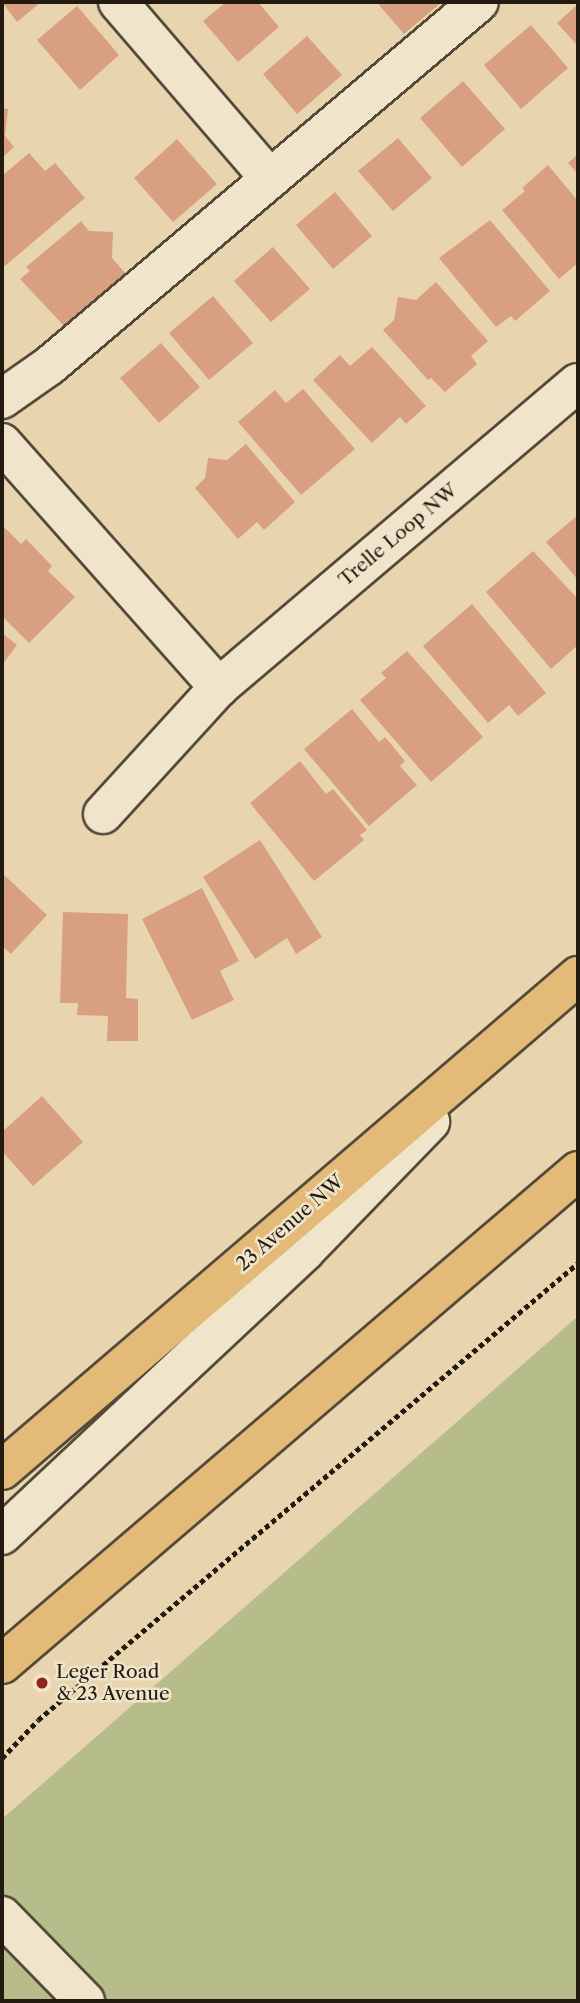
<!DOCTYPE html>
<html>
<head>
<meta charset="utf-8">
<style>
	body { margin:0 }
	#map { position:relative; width:580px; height:2003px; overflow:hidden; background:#e8d5af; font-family:"Libre Caslon Text",serif }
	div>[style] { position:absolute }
	.green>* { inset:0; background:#b6bd8b }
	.building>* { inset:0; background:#d8a081 }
	.path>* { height:4.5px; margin-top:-2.25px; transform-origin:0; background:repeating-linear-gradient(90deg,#231b10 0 5px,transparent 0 8.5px) }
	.roads { filter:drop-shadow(2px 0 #544a38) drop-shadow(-2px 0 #544a38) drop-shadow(0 2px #544a38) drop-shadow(0 -2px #544a38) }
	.minor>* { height:38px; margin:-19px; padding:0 19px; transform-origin:19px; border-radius:19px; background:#f0e4cb }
	.major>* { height:38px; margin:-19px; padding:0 19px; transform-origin:19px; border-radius:19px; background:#e4ba78 }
	.dots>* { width:19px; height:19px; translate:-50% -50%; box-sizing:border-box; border:4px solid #f0e4cb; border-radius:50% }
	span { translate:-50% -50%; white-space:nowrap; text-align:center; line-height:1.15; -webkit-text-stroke:5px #f0e4cb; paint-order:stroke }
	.street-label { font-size:19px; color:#231b10 }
	.poi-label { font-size:19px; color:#231b10 }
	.left { translate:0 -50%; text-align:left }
	.frame { position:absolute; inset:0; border:4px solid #231b10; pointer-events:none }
</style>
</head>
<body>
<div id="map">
	<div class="green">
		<i style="clip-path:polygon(578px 1316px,578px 2001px,2px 2001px,2px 1819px)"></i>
	</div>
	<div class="building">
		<i style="clip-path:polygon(2px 2px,41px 2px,17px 22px)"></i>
		<i style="clip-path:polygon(226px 2px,258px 2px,279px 27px,238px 62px,203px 21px)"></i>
		<i style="clip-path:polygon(383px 2px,442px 2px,404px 34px,379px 5px)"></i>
		<i style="clip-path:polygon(578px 4px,578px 46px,557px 23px)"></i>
		<i style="clip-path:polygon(77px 6px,119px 55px,80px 90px,37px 40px)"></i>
		<i style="clip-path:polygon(531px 25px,568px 68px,521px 109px,484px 65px)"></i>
		<i style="clip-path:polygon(307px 36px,342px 75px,297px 114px,263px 74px)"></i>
		<i style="clip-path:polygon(463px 81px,505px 129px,462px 167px,420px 118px)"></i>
		<i style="clip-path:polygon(2px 108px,8px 109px,5px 136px,14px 147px,2px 158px)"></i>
		<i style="clip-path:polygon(398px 138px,432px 178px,393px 211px,358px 171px)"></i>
		<i style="clip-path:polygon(177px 139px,217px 184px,173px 222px,134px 178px)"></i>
		<i style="clip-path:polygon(29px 153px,45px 171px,55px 163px,85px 198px,5px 266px,2px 262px,2px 176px)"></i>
		<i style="clip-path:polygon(578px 154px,578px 174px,568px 163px)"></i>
		<i style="clip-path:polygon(548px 165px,578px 201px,578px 263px,559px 279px,502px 210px,525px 191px,522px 188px)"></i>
		<i style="clip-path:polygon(335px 192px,372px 236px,333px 269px,296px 225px)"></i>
		<i style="clip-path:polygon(490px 220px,550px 291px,515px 321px,511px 316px,496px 327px,439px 258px)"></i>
		<i style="clip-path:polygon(81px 221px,89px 231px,113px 232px,112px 258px,126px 274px,64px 326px,20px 279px,30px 271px,26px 267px)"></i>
		<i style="clip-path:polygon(273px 247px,310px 289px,271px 322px,234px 281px)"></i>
		<i style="clip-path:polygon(436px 282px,488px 341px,471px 356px,477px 364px,445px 392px,431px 378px,428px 380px,383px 330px,394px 320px,398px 297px,416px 300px)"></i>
		<i style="clip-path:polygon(213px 296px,253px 343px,209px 380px,169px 333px)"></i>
		<i style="clip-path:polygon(161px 343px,200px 387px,159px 423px,120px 378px)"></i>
		<i style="clip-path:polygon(372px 347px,426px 406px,406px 424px,400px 417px,372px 443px,313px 380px,340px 355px,350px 366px)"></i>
		<i style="clip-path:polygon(303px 389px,355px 449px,301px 495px,238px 422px,275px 390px,286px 403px)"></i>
		<i style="clip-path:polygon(246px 444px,295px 502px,264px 530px,257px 522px,238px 539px,195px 488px,205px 478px,208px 458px,227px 460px)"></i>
		<i style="clip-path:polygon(578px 515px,578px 580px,546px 542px)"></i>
		<i style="clip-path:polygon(2px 525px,21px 544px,26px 539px,52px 566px,48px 571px,75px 597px,29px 643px,2px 616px)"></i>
		<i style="clip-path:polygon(533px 551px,578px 599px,578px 645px,551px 669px,486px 592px)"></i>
		<i style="clip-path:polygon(472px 604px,546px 693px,518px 716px,509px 705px,488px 723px,423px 646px)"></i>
		<i style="clip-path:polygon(2px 633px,17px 645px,2px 665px)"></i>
		<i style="clip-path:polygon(407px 651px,483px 737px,431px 782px,360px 700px,386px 678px,381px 673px)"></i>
		<i style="clip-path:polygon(352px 709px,379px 742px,385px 737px,405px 761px,400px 766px,417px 785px,369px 826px,304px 749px)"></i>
		<i style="clip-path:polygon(300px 761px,326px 794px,333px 789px,367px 830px,360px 835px,364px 840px,314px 881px,250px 803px)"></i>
		<i style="clip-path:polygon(260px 840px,322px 937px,296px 954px,287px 938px,255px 959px,203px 877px)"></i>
		<i style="clip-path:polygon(2px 873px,47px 915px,11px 954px,2px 946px)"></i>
		<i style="clip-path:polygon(202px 888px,239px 961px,220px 971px,234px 1000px,192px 1020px,142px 919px)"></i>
		<i style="clip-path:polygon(63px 912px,128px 914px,126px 998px,138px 999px,138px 1041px,107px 1041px,108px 1016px,77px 1015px,78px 1003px,60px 1003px)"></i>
		<i style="clip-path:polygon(42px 1096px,83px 1142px,33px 1186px,2px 1151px,2px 1132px)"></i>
	</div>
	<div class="path">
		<i style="left:2px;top:1758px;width:52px;rotate:-46.5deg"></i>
		<i style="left:38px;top:1720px;width:707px;rotate:-40.24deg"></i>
	</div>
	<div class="roads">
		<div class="minor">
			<i style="left:118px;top:2px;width:233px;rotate:49.3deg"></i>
			<i style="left:2px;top:399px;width:57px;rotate:-35.1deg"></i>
			<i style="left:49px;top:366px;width:563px;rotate:-40.25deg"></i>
			<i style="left:2px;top:443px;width:327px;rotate:48.4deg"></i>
			<i style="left:219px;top:687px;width:470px;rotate:-40.3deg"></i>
			<i style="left:103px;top:814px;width:172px;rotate:-47.6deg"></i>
			<i style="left:2px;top:1535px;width:415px;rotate:-43.1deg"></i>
			<i style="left:305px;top:1251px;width:180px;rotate:-45.9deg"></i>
			<i style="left:2px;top:1916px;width:119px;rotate:45.7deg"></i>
		</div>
		<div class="major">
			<i style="left:2px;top:1470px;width:759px;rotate:-40.62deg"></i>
			<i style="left:2px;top:1664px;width:758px;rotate:-40.56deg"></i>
		</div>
	</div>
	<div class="dots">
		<i style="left:42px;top:1683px;background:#8f2418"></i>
	</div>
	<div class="street-label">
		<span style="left:398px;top:535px;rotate:-40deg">Trelle Loop NW</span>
		<span style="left:290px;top:1223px;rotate:-41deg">23 Avenue NW</span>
	</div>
	<div class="poi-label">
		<span class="left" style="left:56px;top:1683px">Leger Road<br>&amp; 23 Avenue</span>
	</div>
	<div class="frame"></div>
</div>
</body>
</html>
